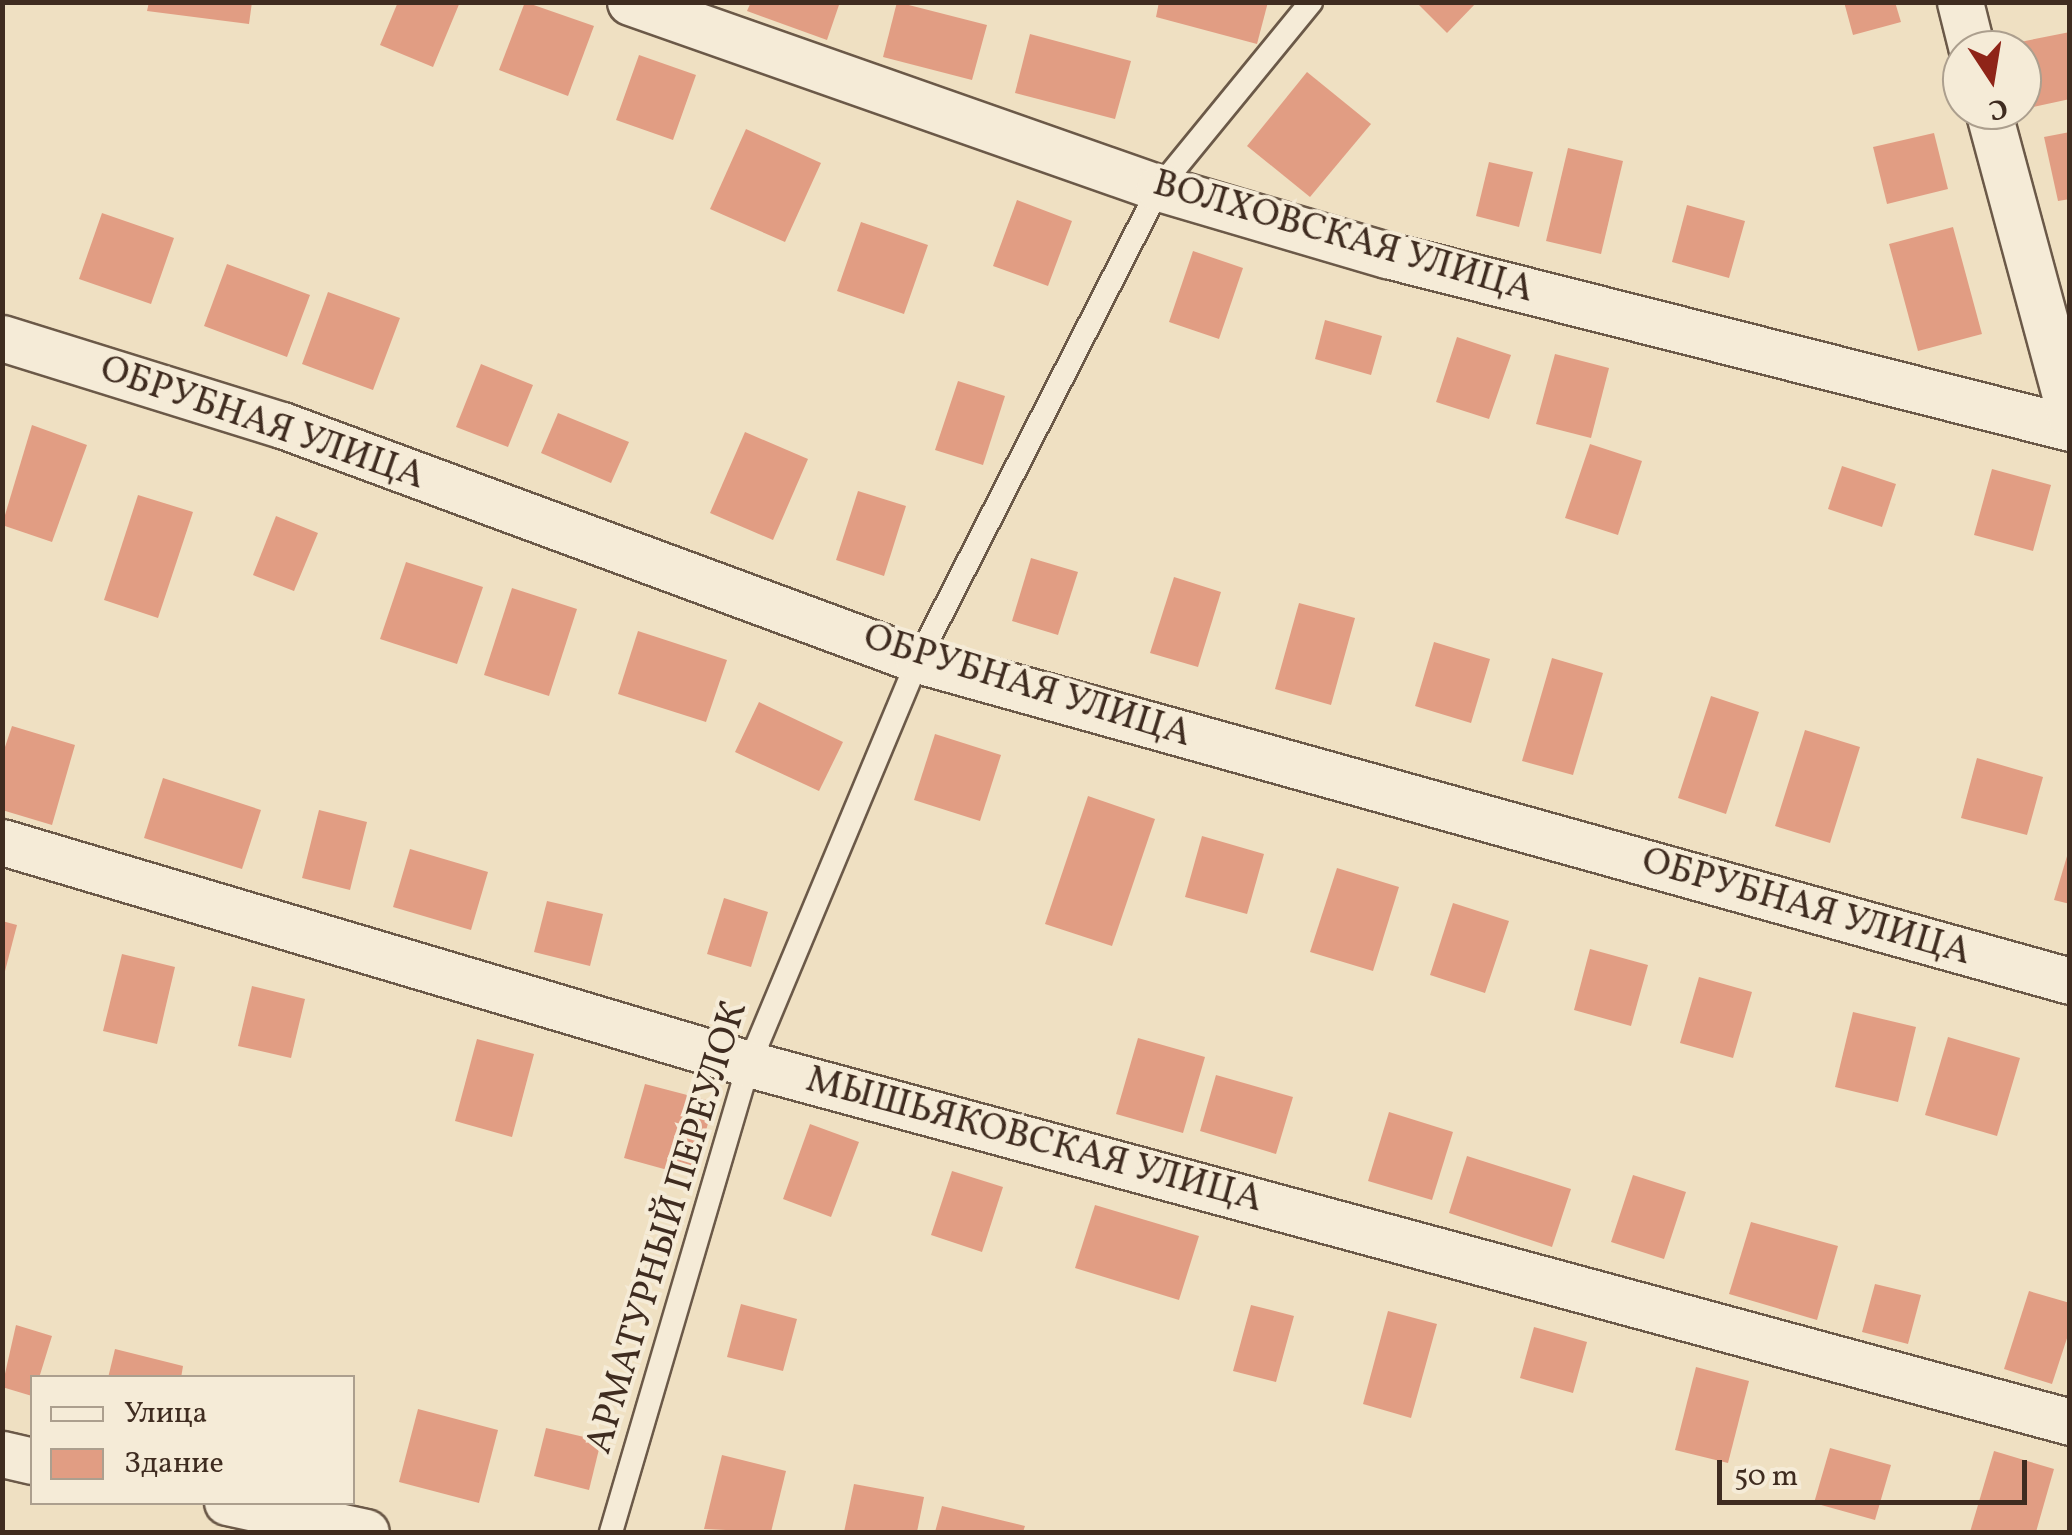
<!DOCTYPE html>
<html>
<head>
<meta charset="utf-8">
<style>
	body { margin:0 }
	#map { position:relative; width:2072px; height:1535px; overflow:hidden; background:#efe0c2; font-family:Vollkorn,serif }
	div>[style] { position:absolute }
	.building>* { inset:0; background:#e19d83 }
	.roads { filter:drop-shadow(2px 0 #6b5948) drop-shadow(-2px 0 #6b5948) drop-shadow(0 2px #6b5948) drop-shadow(0 -2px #6b5948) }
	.lane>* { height:22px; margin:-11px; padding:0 11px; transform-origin:11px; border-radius:11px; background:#f5ebd7 }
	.street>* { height:45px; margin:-22.5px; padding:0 22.5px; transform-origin:22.5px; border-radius:22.5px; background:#f5ebd7 }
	span { translate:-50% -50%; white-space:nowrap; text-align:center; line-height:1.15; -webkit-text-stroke:8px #f5ebd7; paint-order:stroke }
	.street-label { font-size:38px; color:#3f2c20 }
	.frame { position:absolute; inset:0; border:5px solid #3f2c20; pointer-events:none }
	.legend { position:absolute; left:30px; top:1375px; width:325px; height:130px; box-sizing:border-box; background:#f5ebd7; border:2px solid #ac9f8e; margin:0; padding:12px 18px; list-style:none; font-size:30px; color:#3f2c20 }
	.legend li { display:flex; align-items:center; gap:20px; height:50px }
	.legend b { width:50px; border:2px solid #ac9f8e }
	.north { position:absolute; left:1942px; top:30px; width:100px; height:100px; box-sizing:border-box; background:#f5ebd7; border:2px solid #ac9f8e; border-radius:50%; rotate:168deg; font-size:28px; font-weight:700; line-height:40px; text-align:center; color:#3f2c20 }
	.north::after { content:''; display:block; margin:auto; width:35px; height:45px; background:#8f2418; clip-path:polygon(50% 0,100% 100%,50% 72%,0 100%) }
	.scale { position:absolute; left:1717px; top:1460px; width:310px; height:45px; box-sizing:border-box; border:5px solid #3f2c20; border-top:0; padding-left:12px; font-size:30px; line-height:35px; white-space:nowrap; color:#3f2c20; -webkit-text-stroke:8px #f5ebd7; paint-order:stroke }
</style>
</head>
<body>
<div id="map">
	<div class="building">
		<i style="clip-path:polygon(149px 2px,252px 2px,249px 24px,147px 11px)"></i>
		<i style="clip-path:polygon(398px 2px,460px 2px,433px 67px,380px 45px)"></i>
		<i style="clip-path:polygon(525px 2px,594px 26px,568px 96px,499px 70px)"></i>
		<i style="clip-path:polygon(751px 2px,840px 2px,827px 40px,747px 11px)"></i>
		<i style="clip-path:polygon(897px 2px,987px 25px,972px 80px,883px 57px)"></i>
		<i style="clip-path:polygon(1159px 2px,1268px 2px,1257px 44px,1156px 17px)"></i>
		<i style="clip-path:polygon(1416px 2px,1477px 2px,1447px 33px)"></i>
		<i style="clip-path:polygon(1844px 2px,1895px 2px,1901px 22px,1853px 35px)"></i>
		<i style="clip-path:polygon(2070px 32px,2070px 99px,2029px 108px,2022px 50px,2015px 43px)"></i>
		<i style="clip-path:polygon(1030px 34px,1131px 61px,1115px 119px,1015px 93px)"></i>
		<i style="clip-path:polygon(639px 55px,696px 75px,673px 140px,616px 120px)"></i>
		<i style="clip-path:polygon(1307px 72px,1371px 124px,1310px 197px,1247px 146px)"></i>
		<i style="clip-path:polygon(746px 129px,821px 163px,785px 242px,710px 209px)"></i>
		<i style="clip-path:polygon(2070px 132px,2070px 199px,2058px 201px,2044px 137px)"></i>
		<i style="clip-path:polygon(1934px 133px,1948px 189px,1887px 204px,1873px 147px)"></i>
		<i style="clip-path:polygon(1568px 148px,1623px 161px,1601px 254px,1546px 241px)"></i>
		<i style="clip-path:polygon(1489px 162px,1533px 172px,1519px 227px,1476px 216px)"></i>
		<i style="clip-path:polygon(1017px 200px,1072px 221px,1048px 286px,993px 266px)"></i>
		<i style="clip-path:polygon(1687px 205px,1745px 221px,1729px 278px,1672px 262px)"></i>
		<i style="clip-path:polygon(102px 213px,174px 238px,151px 304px,79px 279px)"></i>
		<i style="clip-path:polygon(861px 222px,928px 245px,904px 314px,837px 291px)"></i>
		<i style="clip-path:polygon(1953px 227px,1982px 334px,1918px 351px,1889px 244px)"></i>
		<i style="clip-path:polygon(1193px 251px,1243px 268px,1219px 339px,1169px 322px)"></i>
		<i style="clip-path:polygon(227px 264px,310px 295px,287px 357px,204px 326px)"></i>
		<i style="clip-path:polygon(328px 292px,400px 318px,373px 390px,302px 364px)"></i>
		<i style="clip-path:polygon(1325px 320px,1382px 336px,1371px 375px,1315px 359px)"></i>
		<i style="clip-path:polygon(1457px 337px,1511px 355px,1489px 419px,1436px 402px)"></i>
		<i style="clip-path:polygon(1555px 354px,1609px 368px,1591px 438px,1536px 424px)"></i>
		<i style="clip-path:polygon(481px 364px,533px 385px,508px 447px,456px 427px)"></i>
		<i style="clip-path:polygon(958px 381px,1005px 396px,983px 465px,935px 450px)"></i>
		<i style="clip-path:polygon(558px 413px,629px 442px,611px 483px,541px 453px)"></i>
		<i style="clip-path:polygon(32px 425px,87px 445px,52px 542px,2px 525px)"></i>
		<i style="clip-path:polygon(745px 432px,808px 459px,773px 540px,710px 513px)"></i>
		<i style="clip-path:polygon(1590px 444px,1642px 461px,1618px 535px,1565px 518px)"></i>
		<i style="clip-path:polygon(1842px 466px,1896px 484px,1882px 527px,1828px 509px)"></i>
		<i style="clip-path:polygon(1992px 469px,2051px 485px,2033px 551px,1974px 535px)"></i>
		<i style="clip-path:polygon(858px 491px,906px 506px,884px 576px,836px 560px)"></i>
		<i style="clip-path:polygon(138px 495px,193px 512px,158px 618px,104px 600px)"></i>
		<i style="clip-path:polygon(276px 516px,318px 533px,294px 591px,253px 575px)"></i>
		<i style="clip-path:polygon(1031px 558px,1078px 572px,1058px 635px,1012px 621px)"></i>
		<i style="clip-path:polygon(406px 562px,483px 587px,457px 664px,380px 639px)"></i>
		<i style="clip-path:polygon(1174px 577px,1221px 592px,1198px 667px,1150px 653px)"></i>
		<i style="clip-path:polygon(512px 588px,577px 609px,549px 696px,484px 675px)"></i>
		<i style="clip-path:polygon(1299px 603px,1355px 618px,1331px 705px,1275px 689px)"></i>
		<i style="clip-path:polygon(638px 631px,727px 660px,706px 722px,618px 694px)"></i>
		<i style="clip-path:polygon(1434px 642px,1490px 659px,1471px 723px,1415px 706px)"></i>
		<i style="clip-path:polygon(1552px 658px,1603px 673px,1573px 775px,1522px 761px)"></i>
		<i style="clip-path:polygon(1711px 696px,1759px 712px,1726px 814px,1678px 798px)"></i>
		<i style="clip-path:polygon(759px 702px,843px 742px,819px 791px,735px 752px)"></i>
		<i style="clip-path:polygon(12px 726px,75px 745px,52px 825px,2px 810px,2px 756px)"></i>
		<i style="clip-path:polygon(1805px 730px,1860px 747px,1830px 843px,1775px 826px)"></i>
		<i style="clip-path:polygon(935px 734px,1001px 755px,980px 821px,914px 800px)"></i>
		<i style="clip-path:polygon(1977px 758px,2043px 777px,2027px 835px,1961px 818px)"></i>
		<i style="clip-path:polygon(163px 778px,261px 810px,242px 869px,144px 838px)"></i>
		<i style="clip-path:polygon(1088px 796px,1155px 819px,1112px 946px,1045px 924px)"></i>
		<i style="clip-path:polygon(319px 810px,367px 822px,350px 890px,302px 878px)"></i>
		<i style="clip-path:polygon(1202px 836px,1264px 854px,1247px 914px,1185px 897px)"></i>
		<i style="clip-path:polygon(2070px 846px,2070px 904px,2054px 900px)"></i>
		<i style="clip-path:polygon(410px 849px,488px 872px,471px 930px,393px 907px)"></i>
		<i style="clip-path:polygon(1337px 868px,1399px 887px,1373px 971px,1310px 952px)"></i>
		<i style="clip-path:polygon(724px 898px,768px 912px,751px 967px,707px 954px)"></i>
		<i style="clip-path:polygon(547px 901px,603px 914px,590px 966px,534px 952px)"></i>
		<i style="clip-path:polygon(1453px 903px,1509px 921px,1485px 993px,1430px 975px)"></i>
		<i style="clip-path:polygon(2px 921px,17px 925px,4px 975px,2px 975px)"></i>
		<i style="clip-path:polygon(1590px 949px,1648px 965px,1631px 1026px,1574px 1010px)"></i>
		<i style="clip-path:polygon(122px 954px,175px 967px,157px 1044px,103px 1031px)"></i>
		<i style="clip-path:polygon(1699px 977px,1752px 992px,1733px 1058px,1680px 1043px)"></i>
		<i style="clip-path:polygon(252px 986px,305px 999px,291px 1058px,238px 1046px)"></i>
		<i style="clip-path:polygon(1853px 1012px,1916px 1027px,1898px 1102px,1835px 1087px)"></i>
		<i style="clip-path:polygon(1948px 1037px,2020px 1058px,1997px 1136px,1925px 1115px)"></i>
		<i style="clip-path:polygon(1138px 1038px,1205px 1057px,1183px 1133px,1116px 1114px)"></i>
		<i style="clip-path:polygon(477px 1039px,534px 1054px,512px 1137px,455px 1121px)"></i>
		<i style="clip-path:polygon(1216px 1075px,1293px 1097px,1276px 1154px,1200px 1131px)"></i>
		<i style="clip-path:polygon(645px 1084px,714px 1102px,693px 1177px,624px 1158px)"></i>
		<i style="clip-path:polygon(1389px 1112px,1453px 1132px,1432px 1200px,1368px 1181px)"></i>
		<i style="clip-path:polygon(810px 1124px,859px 1142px,831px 1217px,783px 1199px)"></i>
		<i style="clip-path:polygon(1467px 1156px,1571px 1189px,1552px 1247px,1449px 1213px)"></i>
		<i style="clip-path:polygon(952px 1171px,1003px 1187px,982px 1252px,931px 1235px)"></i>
		<i style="clip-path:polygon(1633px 1175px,1686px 1192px,1664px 1259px,1611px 1242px)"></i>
		<i style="clip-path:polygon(1095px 1205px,1199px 1236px,1179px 1300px,1075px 1268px)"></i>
		<i style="clip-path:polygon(1751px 1222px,1838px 1246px,1817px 1320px,1729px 1294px)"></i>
		<i style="clip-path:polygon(1875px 1284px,1921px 1295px,1908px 1344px,1862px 1332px)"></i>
		<i style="clip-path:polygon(2029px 1291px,2070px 1303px,2070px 1329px,2052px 1384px,2004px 1369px)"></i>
		<i style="clip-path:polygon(741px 1304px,797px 1319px,783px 1371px,727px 1357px)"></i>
		<i style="clip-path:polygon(1251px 1305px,1294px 1316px,1276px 1382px,1233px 1371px)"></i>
		<i style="clip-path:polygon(1388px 1311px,1437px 1324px,1411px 1418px,1363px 1404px)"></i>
		<i style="clip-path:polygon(16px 1325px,52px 1336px,39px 1378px,32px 1378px,32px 1396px,2px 1387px)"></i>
		<i style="clip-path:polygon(1534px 1327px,1587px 1342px,1573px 1393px,1520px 1378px)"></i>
		<i style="clip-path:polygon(115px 1349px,183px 1366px,181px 1378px,108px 1378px)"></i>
		<i style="clip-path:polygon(1696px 1367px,1749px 1381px,1728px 1463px,1675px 1450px)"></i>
		<i style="clip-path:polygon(418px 1409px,498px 1430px,479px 1503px,399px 1482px)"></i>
		<i style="clip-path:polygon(546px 1428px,601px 1441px,589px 1490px,534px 1476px)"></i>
		<i style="clip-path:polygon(1830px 1448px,1891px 1465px,1875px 1520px,1814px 1503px)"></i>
		<i style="clip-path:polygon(1994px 1451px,2054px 1469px,2036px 1532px,1970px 1532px)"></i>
		<i style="clip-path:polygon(722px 1455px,786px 1471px,771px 1532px,704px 1529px)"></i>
		<i style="clip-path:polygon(854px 1484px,924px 1497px,917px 1532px,844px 1532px)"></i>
		<i style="clip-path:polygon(942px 1506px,1025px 1526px,1023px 1532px,935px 1532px)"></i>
	</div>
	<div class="roads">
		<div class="lane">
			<i style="left:611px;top:1532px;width:488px;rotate:-73.6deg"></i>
			<i style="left:749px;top:1064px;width:438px;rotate:-67.3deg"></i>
			<i style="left:918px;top:660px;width:530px;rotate:-62.95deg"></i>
			<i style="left:1159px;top:188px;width:240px;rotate:-50.7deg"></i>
		</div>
		<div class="street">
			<i style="left:630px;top:2px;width:561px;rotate:19.37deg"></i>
			<i style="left:1159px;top:188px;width:238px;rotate:16.4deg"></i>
			<i style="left:1387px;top:255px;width:705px;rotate:14.21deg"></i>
			<i style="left:1960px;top:2px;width:49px;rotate:76deg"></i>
			<i style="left:1988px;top:110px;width:315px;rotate:74.9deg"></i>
			<i style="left:2px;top:338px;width:293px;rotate:17.3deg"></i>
			<i style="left:282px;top:425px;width:678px;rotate:20.28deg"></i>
			<i style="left:918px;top:660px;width:1196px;rotate:15.57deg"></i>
			<i style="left:2px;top:842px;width:779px;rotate:16.55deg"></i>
			<i style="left:749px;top:1064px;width:1369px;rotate:15.16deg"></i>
			<i style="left:2px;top:1454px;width:31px;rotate:13deg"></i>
			<i style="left:227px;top:1502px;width:142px;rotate:12.2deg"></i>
		</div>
	</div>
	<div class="street-label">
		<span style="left:1343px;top:238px;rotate:16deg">ВОЛХОВСКАЯ УЛИЦА</span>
		<span style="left:262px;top:424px;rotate:19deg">ОБРУБНАЯ УЛИЦА</span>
		<span style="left:1027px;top:687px;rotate:17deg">ОБРУБНАЯ УЛИЦА</span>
		<span style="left:1806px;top:908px;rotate:16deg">ОБРУБНАЯ УЛИЦА</span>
		<span style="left:1034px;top:1141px;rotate:15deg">МЫШЬЯКОВСКАЯ УЛИЦА</span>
		<span style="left:668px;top:1228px;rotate:-73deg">АРМАТУРНЫЙ ПЕРЕУЛОК</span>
	</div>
	<div class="frame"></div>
	<ul class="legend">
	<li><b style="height:12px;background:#f5ebd7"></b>Улица</li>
	<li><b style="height:28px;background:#e19d83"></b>Здание</li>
	</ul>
	<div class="north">С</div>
	<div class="scale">50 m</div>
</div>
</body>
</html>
